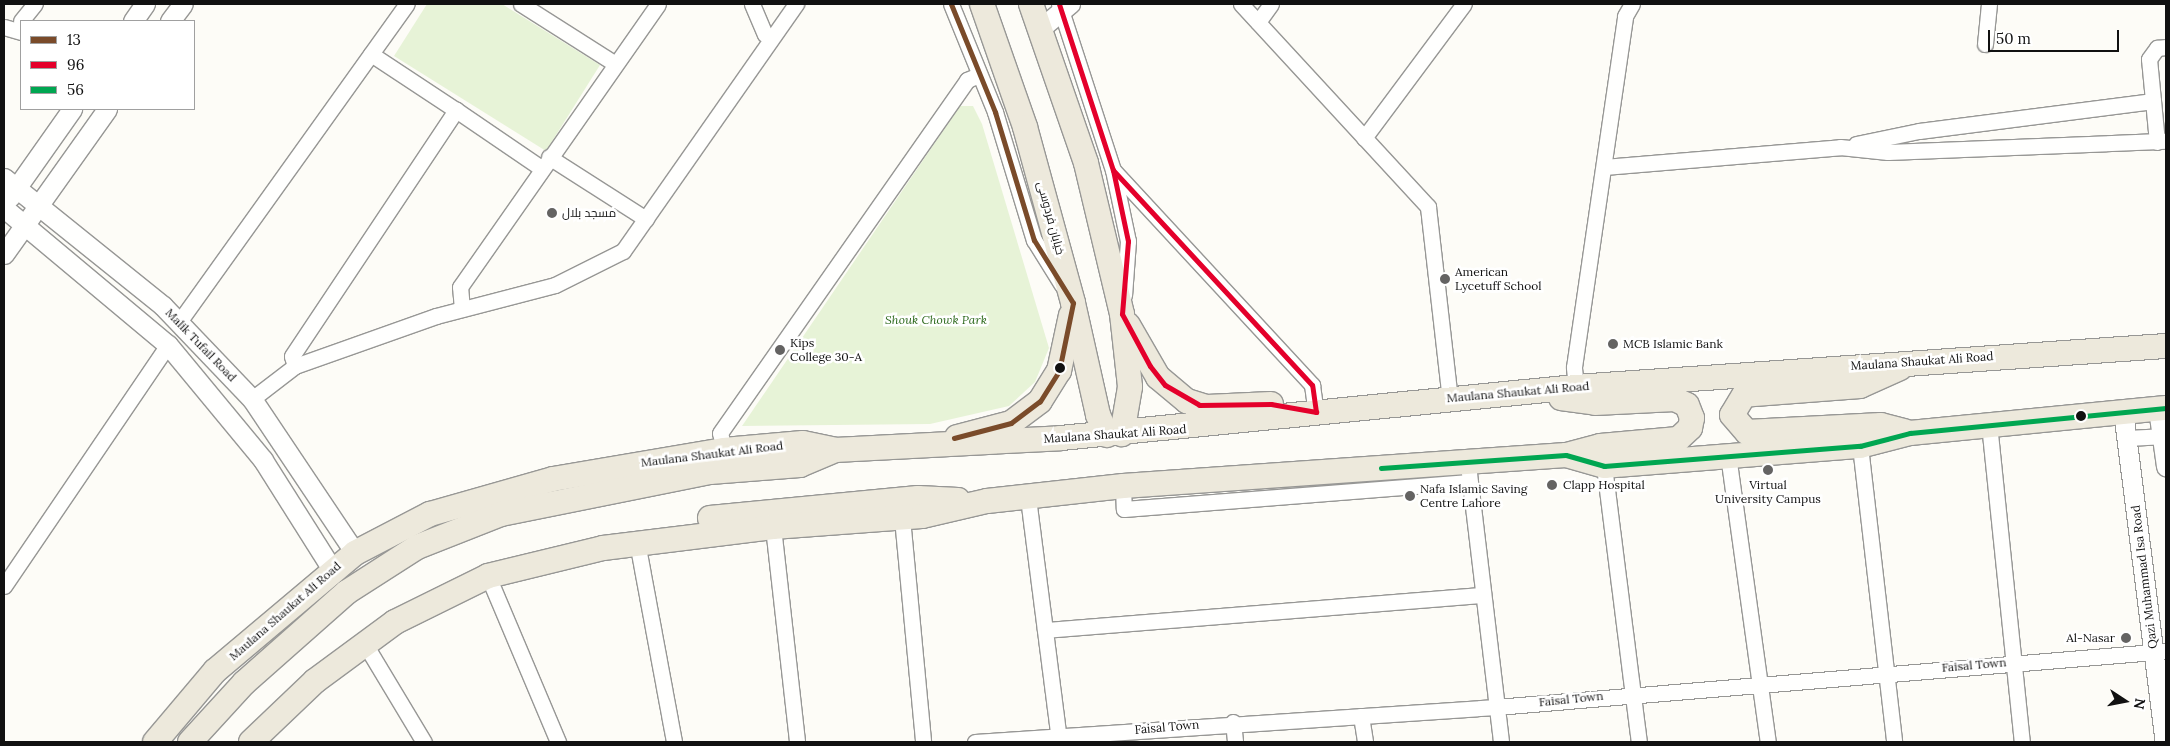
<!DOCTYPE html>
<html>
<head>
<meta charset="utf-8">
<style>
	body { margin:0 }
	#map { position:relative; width:2170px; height:746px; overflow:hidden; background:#fdfcf7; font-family:Lora,Cairo,serif }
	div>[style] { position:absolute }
	.green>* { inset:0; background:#e7f3d7 }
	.roads { filter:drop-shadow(1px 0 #979795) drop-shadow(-1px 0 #979795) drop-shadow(0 1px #979795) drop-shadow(0 -1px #979795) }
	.minor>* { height:15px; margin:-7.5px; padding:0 7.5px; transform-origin:7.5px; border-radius:7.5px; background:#fffffe }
	.tertiary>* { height:19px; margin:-9.5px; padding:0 9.5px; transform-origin:9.5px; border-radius:9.5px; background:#fffffe }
	.primary>* { height:24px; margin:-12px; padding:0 12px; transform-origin:12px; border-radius:12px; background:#ede9dc }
	.bus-1>* { height:5px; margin:-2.5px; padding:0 2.5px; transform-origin:2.5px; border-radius:2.5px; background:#7a4b2a }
	.bus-2>* { height:5px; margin:-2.5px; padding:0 2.5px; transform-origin:2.5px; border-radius:2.5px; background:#e4002b }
	.bus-3>* { height:5px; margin:-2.5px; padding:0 2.5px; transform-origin:2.5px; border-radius:2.5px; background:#00a651 }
	.dots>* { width:14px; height:14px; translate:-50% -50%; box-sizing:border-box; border:2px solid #fff; border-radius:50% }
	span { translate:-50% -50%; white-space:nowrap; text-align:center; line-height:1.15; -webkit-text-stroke:5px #fff; paint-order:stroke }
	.poi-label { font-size:12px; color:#111 }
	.left { translate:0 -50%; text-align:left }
	.right { translate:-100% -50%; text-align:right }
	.street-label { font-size:12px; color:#111 }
	.park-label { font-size:12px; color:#2f6b1f; font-style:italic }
	.frame { position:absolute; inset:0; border:5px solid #111; pointer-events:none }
	.legend { position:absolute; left:20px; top:20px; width:175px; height:90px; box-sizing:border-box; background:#fff; border:1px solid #a0a0a0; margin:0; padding:6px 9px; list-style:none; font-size:15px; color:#111 }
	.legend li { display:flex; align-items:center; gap:10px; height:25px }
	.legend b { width:25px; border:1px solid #a0a0a0 }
	.north { position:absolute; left:2100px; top:676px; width:50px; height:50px; -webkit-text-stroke:4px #fff; paint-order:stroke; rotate:101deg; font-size:14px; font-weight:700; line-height:20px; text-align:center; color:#111 }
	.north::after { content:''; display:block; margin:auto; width:18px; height:22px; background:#111; clip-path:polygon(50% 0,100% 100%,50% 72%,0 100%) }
	.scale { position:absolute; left:1988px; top:30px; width:131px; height:22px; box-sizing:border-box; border:2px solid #111; border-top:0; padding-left:6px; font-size:15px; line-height:18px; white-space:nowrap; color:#111; -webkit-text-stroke:4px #fff; paint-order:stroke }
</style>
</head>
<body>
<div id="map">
	<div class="green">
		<i style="clip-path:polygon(427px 4px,502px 4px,600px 65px,546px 151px,394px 56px)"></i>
		<i style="clip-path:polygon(960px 106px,973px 106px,982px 124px,1049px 348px,1035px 382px,1009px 406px,930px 424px,742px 426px)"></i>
	</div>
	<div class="roads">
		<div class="minor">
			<i style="left:521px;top:4px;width:110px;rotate:32.4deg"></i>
			<i style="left:752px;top:4px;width:33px;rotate:67deg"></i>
			<i style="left:765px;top:34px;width:7px;rotate:34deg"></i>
			<i style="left:951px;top:4px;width:117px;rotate:67.8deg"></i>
			<i style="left:995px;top:112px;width:134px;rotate:73.1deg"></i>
			<i style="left:1034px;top:240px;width:53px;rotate:58.1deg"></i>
			<i style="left:1059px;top:4px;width:175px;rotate:72deg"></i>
			<i style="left:1113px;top:170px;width:73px;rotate:78.1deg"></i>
			<i style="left:1128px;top:241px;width:54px;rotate:94.2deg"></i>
			<i style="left:1241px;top:4px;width:276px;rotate:47.3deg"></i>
			<i style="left:1428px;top:207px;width:193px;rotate:83.5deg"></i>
			<i style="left:21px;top:21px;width:22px;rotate:-51deg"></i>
			<i style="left:1258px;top:22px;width:22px;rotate:-54deg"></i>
			<i style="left:4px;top:27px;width:18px;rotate:16deg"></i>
			<i style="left:1985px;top:44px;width:40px;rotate:-84.3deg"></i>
			<i style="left:371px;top:54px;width:102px;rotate:33.4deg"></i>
			<i style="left:1364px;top:138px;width:167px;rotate:-53.3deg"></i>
			<i style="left:2157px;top:142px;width:83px;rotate:-95.5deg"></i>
			<i style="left:2149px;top:59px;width:14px;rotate:-54deg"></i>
			<i style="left:2157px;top:48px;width:9px;rotate:-6deg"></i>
			<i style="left:1856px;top:144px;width:64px;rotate:-11.7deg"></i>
			<i style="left:1919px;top:131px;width:236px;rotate:-7.3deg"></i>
			<i style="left:549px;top:157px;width:115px;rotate:32.6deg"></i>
			<i style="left:1604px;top:167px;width:237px;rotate:-4.8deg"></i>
			<i style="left:1840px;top:147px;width:48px;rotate:5.9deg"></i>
			<i style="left:1888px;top:152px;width:278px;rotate:-2.3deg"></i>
			<i style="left:1114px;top:171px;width:292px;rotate:47.2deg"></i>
			<i style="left:1312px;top:385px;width:27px;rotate:82deg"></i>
			<i style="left:462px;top:309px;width:22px;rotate:-95deg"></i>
			<i style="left:460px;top:287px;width:345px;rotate:-55deg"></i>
			<i style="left:179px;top:322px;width:391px;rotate:-54.4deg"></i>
			<i style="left:295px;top:366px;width:10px;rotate:-107deg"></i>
			<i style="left:292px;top:356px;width:296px;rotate:-56.3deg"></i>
			<i style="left:456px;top:110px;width:103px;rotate:34.3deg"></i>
			<i style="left:1576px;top:387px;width:20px;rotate:-96deg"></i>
			<i style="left:1574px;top:367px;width:355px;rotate:-81.7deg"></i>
			<i style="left:1625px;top:16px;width:14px;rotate:-60deg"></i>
			<i style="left:252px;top:399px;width:54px;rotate:-37.5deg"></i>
			<i style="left:295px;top:366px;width:150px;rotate:-19.5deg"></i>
			<i style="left:436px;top:316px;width:123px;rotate:-14.6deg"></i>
			<i style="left:555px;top:285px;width:76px;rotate:-26.6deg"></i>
			<i style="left:623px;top:251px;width:302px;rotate:-55deg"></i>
			<i style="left:1989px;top:424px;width:320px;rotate:84.1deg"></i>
			<i style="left:2127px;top:438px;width:39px;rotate:-3deg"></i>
			<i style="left:1860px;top:446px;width:298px;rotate:83.4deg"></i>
			<i style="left:724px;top:450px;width:17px;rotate:-103deg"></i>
			<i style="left:720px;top:433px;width:431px;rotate:-55deg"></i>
			<i style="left:967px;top:80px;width:13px;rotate:-23deg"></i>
			<i style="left:1728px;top:455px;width:290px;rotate:82.1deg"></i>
			<i style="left:1604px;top:466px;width:278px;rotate:82.8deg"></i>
			<i style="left:1469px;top:473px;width:271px;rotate:83.2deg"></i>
			<i style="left:1123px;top:486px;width:23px;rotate:88deg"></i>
			<i style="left:1124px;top:509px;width:346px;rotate:-4.5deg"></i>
			<i style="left:1028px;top:498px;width:237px;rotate:82.7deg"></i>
			<i style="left:902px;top:518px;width:225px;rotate:84.6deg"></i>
			<i style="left:773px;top:527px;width:216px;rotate:83.6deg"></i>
			<i style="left:637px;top:542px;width:203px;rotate:79.5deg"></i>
			<i style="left:488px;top:576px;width:180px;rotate:67.1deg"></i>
			<i style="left:4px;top:586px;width:292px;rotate:-55.8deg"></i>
			<i style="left:1045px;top:630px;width:436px;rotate:-4.6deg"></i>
			<i style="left:365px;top:644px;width:114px;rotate:59deg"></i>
			<i style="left:1361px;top:716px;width:26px;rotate:81deg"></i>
			<i style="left:1233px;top:722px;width:20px;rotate:84deg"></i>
			<i style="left:975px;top:742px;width:522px;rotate:-3.84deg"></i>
			<i style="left:1496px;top:707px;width:672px;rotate:-4.78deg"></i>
		</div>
		<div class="tertiary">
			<i style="left:133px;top:21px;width:21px;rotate:-55deg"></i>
			<i style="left:170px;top:21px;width:21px;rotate:-53deg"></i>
			<i style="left:1041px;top:28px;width:38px;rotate:-40deg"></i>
			<i style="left:4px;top:178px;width:204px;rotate:38.8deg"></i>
			<i style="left:163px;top:306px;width:129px;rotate:46.3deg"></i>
			<i style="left:252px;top:399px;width:185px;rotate:56.2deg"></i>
			<i style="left:10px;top:197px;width:108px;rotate:-54.8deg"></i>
			<i style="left:4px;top:208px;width:214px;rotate:39.9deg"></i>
			<i style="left:168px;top:345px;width:149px;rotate:50.4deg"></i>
			<i style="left:263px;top:460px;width:129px;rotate:57.7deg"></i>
			<i style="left:4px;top:254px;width:178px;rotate:-54.6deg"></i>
			<i style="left:2158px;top:409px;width:58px;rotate:82deg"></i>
			<i style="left:2123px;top:411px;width:334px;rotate:82.8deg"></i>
		</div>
		<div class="primary">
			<i style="left:982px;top:4px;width:130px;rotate:70.7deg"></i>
			<i style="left:1025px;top:127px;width:182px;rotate:74.7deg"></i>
			<i style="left:1073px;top:303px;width:115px;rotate:77.4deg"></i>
			<i style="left:1098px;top:415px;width:22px;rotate:66deg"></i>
			<i style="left:1031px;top:4px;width:168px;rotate:70.9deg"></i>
			<i style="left:1086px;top:163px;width:155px;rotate:76.6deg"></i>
			<i style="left:1122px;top:314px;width:73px;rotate:83.7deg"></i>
			<i style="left:1130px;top:387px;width:48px;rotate:99.7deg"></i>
			<i style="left:1128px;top:325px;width:60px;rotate:60deg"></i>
			<i style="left:1158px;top:377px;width:38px;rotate:40deg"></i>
			<i style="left:1187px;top:401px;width:21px;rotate:17deg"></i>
			<i style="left:1207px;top:407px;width:64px;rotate:-2.7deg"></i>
			<i style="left:1900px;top:368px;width:44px;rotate:155.8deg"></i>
			<i style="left:1860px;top:386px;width:116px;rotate:175.6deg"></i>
			<i style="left:1744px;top:395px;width:23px;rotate:121deg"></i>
			<i style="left:1732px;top:415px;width:23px;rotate:49deg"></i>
			<i style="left:1747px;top:432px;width:134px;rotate:-3deg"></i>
			<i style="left:1881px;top:425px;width:24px;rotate:15deg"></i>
			<i style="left:1561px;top:398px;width:34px;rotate:8deg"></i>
			<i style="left:1595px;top:403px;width:80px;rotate:-2.9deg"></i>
			<i style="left:1675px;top:399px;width:13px;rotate:27deg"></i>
			<i style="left:1687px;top:405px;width:14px;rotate:69deg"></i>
			<i style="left:1692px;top:418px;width:10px;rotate:101deg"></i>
			<i style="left:1690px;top:428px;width:16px;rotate:137deg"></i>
			<i style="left:1678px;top:439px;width:78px;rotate:174.9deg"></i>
			<i style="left:1600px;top:446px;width:34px;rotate:165deg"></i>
			<i style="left:957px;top:437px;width:56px;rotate:-14.5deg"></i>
			<i style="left:1011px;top:423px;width:36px;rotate:-37deg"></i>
			<i style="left:1040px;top:401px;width:36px;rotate:-58deg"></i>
			<i style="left:1059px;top:371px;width:57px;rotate:-77.9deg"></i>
			<i style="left:710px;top:518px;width:209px;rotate:-5.5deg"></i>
			<i style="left:918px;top:498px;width:40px;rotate:2.9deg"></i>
			<i style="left:155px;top:742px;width:93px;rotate:-49.8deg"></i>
			<i style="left:215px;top:671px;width:183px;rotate:-40.1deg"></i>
			<i style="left:355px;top:553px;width:85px;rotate:-27.5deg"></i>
			<i style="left:430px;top:514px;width:128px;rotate:-15.9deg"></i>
			<i style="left:553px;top:479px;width:173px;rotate:-9.6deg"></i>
			<i style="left:724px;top:450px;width:79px;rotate:-5.1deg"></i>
			<i style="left:803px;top:443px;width:33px;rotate:12deg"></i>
			<i style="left:835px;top:450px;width:226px;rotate:-3deg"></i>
			<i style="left:1061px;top:438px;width:518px;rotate:-5.66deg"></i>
			<i style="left:1576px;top:387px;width:591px;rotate:-3.98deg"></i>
			<i style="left:190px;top:742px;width:80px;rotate:-47.5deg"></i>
			<i style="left:244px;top:683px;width:137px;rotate:-41.5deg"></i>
			<i style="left:347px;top:592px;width:83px;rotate:-32.7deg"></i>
			<i style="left:417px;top:547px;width:90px;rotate:-21.4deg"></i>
			<i style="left:501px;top:514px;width:213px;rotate:-11.4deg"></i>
			<i style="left:710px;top:472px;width:90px;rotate:-4.4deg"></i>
			<i style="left:800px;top:465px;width:38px;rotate:-23deg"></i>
			<i style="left:251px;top:742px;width:88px;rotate:-43.6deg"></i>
			<i style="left:315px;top:681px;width:99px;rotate:-36.4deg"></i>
			<i style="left:395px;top:622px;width:104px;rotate:-26.3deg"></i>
			<i style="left:488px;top:576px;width:118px;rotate:-13.7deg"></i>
			<i style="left:603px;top:548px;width:171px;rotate:-7deg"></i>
			<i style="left:773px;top:527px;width:149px;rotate:-4.2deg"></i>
			<i style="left:922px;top:516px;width:67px;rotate:-13deg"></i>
			<i style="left:987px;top:501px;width:137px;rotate:-6.3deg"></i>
			<i style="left:1123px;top:486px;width:444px;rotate:-4deg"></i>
			<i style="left:1566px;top:455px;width:40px;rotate:16deg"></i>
			<i style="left:1604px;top:466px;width:257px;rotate:-4.5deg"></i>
			<i style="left:1860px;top:446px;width:52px;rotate:-14.6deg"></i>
			<i style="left:1910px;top:433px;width:257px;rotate:-5.6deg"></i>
		</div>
	</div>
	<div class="bus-1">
		<i style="left:951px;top:4px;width:117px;rotate:67.8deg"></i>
		<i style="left:995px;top:112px;width:134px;rotate:73.1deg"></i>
		<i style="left:1034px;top:240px;width:74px;rotate:58.2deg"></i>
		<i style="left:1073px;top:303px;width:69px;rotate:101.6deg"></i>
		<i style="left:1059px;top:371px;width:36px;rotate:122deg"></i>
		<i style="left:1040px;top:401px;width:36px;rotate:143deg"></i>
		<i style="left:1011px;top:423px;width:59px;rotate:165.3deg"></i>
	</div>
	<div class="bus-2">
		<i style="left:1059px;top:4px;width:175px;rotate:72deg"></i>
		<i style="left:1113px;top:170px;width:73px;rotate:78.1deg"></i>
		<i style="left:1128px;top:241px;width:73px;rotate:94.7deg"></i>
		<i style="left:1122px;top:314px;width:59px;rotate:61.7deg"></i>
		<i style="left:1150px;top:366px;width:24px;rotate:52deg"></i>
		<i style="left:1165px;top:385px;width:39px;rotate:30deg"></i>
		<i style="left:1199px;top:405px;width:72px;rotate:-0.8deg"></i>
		<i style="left:1271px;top:404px;width:46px;rotate:10.1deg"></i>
		<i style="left:1316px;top:412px;width:27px;rotate:-98deg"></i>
		<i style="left:1312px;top:385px;width:293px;rotate:-132.8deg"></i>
	</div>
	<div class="bus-3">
		<i style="left:1381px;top:468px;width:185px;rotate:-4deg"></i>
		<i style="left:1566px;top:455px;width:40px;rotate:16deg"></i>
		<i style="left:1604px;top:466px;width:257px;rotate:-4.5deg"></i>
		<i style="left:1860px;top:446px;width:52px;rotate:-14.6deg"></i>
		<i style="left:1910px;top:433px;width:257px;rotate:-5.6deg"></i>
	</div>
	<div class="dots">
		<i style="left:552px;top:213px;background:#646362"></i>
		<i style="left:1445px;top:279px;background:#646362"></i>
		<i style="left:1613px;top:344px;background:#646362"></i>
		<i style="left:780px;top:350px;background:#646362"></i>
		<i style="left:1060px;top:368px;background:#111"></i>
		<i style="left:2081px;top:416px;background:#111"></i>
		<i style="left:1768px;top:470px;background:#646362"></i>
		<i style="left:1552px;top:485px;background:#646362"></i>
		<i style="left:1410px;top:496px;background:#646362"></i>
		<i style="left:2126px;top:638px;background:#646362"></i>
	</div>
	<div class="poi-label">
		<span class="left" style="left:562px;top:213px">مسجد بلال</span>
		<span class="left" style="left:1455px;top:279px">American<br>Lycetuff School</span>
		<span class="left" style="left:790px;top:350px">Kips<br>College 30-A</span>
		<span class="left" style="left:1623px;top:344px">MCB Islamic Bank</span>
		<span class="left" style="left:1563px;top:485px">Clapp Hospital</span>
		<span style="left:1768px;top:492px">Virtual<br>University Campus</span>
		<span class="left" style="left:1420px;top:496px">Nafa Islamic Saving<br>Centre Lahore</span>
		<span class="right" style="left:2115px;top:638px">Al-Nasar</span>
	</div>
	<div class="street-label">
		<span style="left:1051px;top:218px;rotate:75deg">خیابان فردوسی</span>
		<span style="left:201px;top:345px;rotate:46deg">Malik Tufail Road</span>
		<span style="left:1922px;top:361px;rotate:-4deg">Maulana Shaukat Ali Road</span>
		<span style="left:1518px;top:392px;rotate:-5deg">Maulana Shaukat Ali Road</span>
		<span style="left:1115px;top:434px;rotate:-4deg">Maulana Shaukat Ali Road</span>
		<span style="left:712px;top:454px;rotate:-7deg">Maulana Shaukat Ali Road</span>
		<span style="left:2144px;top:577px;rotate:-97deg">Qazi Muhammad Isa Road</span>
		<span style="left:285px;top:611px;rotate:-41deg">Maulana Shaukat Ali Road</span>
		<span style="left:1974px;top:665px;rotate:-5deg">Faisal Town</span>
		<span style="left:1571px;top:699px;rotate:-6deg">Faisal Town</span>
		<span style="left:1167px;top:727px;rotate:-5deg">Faisal Town</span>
	</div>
	<div class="park-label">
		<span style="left:936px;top:320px">Shouk Chowk Park</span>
	</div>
	<div class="frame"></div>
	<ul class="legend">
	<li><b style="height:6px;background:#7a4b2a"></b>13</li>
	<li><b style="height:6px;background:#e4002b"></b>96</li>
	<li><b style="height:6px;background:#00a651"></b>56</li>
	</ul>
	<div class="north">N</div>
	<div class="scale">50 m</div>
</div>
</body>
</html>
